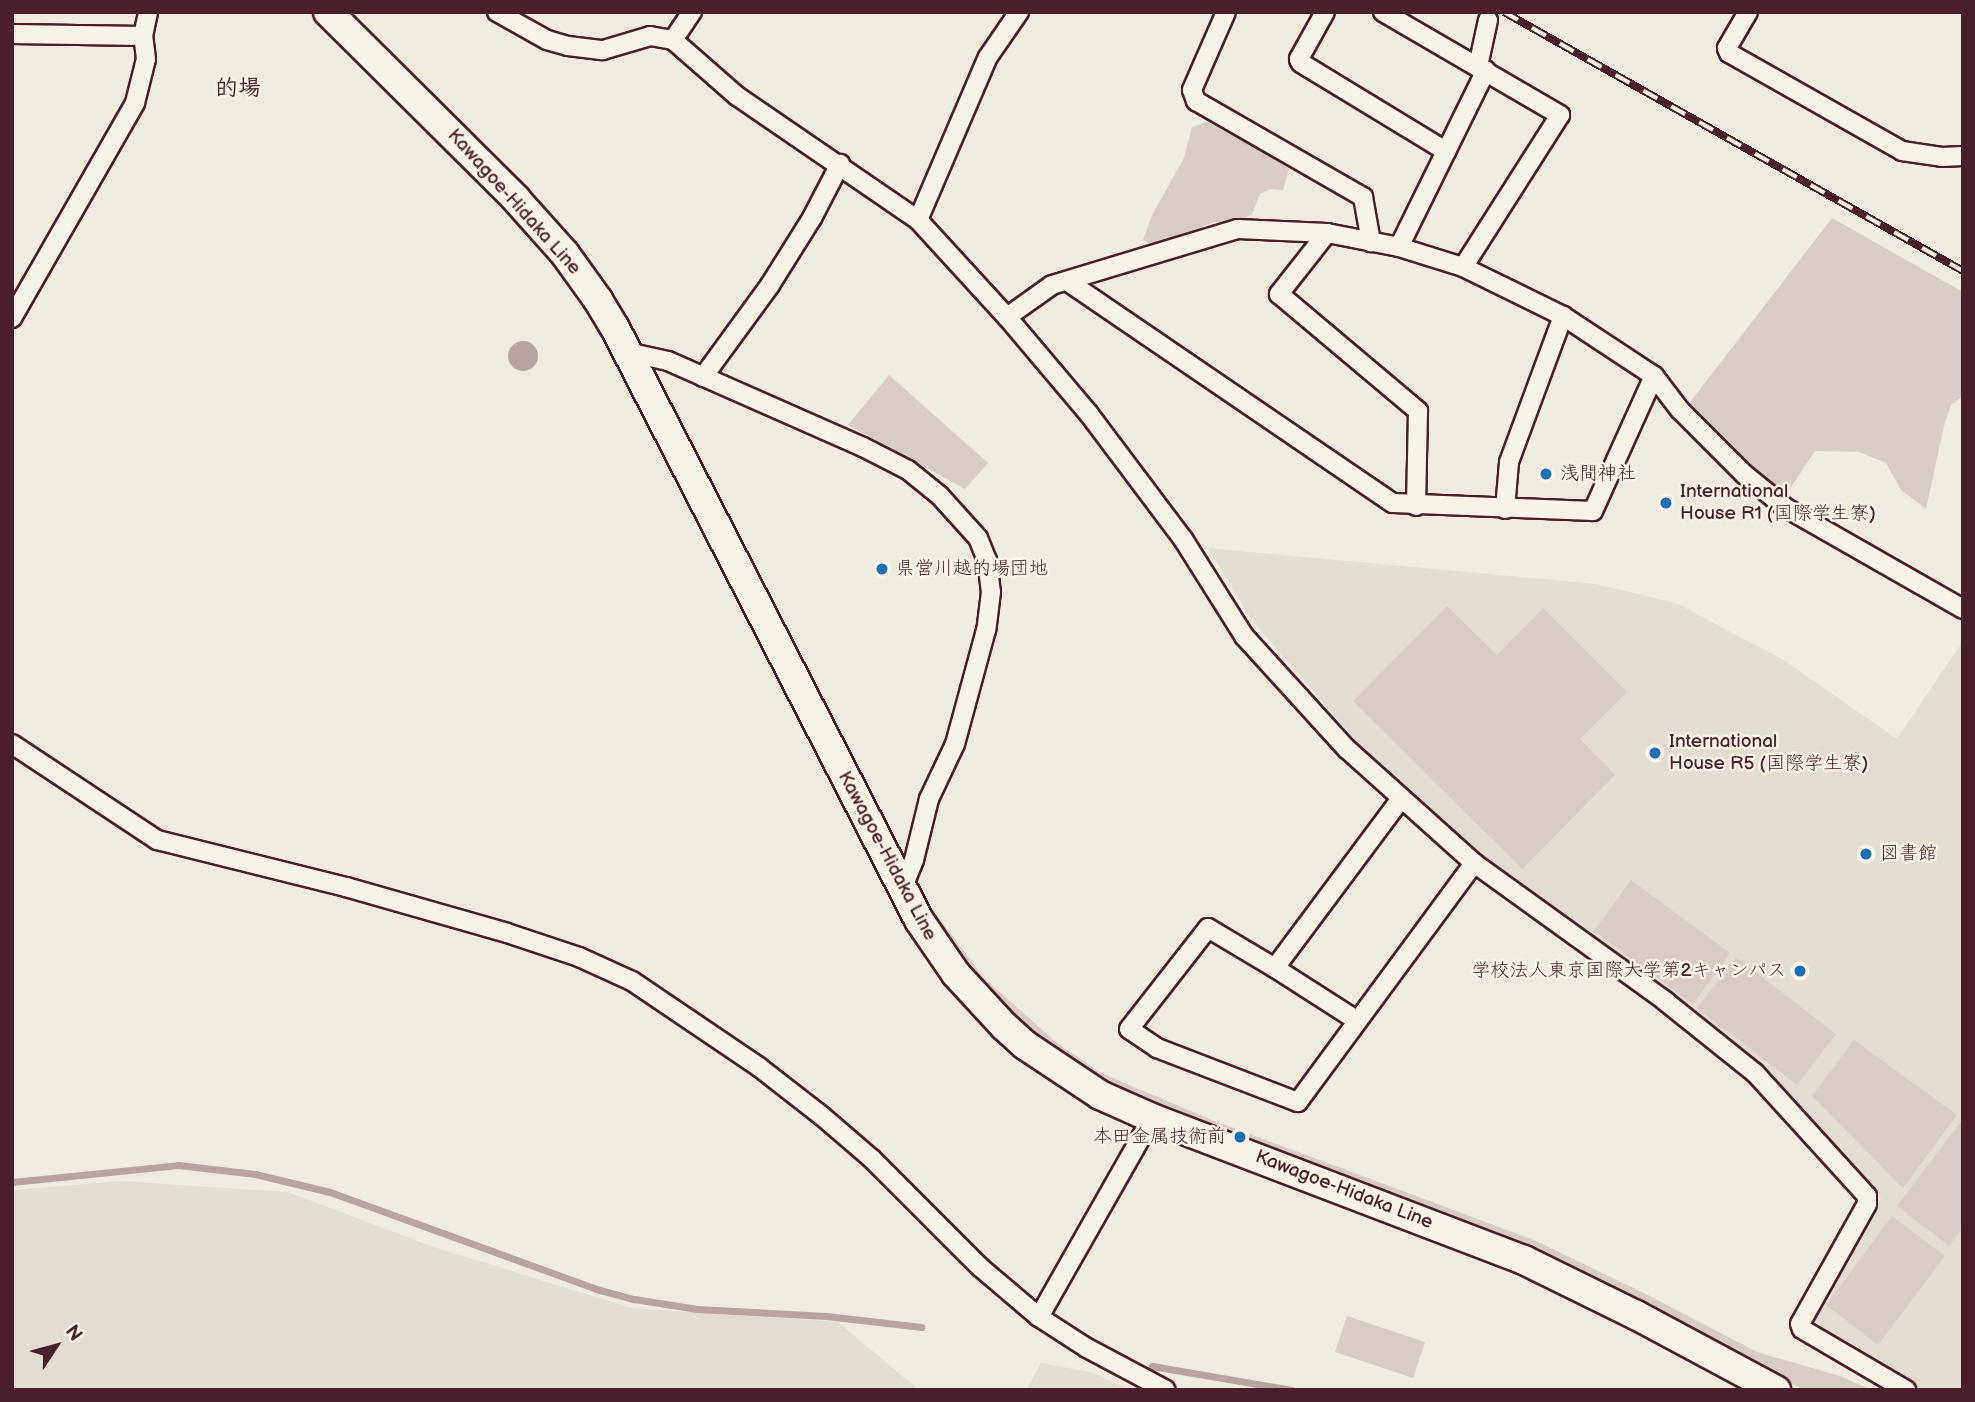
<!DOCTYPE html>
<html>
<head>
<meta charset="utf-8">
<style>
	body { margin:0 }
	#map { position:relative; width:1975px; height:1402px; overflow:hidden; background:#f0ebe0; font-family:"Balsamiq Sans","Klee One",sans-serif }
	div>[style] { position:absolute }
	.built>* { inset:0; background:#e3dcd2 }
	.green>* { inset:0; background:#d8cdc6 }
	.water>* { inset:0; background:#b7a4a2 }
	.round { border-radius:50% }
	.stream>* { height:7px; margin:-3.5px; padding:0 3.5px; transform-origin:3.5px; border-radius:3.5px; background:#b7a4a2 }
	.roads { filter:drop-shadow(2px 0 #4a1f2b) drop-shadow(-2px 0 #4a1f2b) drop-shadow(0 2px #4a1f2b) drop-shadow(0 -2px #4a1f2b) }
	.street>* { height:18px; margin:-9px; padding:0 9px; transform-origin:9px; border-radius:9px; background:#f7f3e8 }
	.primary>* { height:28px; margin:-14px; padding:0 14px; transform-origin:14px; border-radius:14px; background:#f7f3e8 }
	.rail>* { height:8px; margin-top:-4px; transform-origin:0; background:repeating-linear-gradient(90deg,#f7f3e8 0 16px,#4a1f2b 0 32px); box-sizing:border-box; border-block:2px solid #4a1f2b }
	.dots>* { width:19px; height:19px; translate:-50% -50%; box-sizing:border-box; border:4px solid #f7f3e8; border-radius:50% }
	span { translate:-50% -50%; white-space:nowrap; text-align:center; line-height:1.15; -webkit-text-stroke:5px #f7f3e8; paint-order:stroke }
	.street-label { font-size:19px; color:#4a1f2b }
	.poi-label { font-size:19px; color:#4a1f2b }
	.left { translate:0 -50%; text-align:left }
	.right { translate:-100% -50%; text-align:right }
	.quarter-label { font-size:23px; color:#4a1f2b; font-weight:700 }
	.frame { position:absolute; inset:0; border:14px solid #4a1f2b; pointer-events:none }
	.north { position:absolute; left:21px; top:1311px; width:70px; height:70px; -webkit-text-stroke:5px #f7f3e8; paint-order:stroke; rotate:54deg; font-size:19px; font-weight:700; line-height:28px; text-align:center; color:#4a1f2b }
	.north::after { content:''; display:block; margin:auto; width:24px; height:32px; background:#4a1f2b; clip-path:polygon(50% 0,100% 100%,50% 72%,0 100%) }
</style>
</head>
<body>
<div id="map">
	<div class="built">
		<i style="clip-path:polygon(1208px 548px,1596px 584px,1676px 603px,1782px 659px,1897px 739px,1963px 641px,1963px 1390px,1919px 1390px,1819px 1332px,1812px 1319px,1881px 1198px,1760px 1067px,1691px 1010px,1456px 837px,1361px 746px,1251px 619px)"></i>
		<i style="clip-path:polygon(122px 1181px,288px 1192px,434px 1247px,631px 1308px,838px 1322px,919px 1390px,12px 1390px,12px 1190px)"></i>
		<i style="clip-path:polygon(1041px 1363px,1090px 1372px,1131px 1390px,1026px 1390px)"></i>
	</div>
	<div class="green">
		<i style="clip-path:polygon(1207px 122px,1272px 157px,1289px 169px,1283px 190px,1270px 189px,1260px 194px,1252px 214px,1238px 222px,1214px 222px,1155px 246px,1143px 240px,1152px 215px,1184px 158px,1192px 127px)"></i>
		<i style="clip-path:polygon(1832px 218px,1963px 292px,1963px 396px,1951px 405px,1944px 426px,1926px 509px,1901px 490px,1886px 463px,1859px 452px,1815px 451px,1785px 496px,1751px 469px,1687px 406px)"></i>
		<i style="clip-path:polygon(889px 375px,988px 463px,965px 489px,848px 425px)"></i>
		<i style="clip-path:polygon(1447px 606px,1497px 655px,1543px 608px,1627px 692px,1580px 739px,1615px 775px,1522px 869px,1353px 701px)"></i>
		<i style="clip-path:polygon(1631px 880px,1730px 953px,1693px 1004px,1594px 931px)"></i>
		<i style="clip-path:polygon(919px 891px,983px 977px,1057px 1043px,1101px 1073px,1212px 1120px,1534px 1240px,1644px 1293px,1757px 1352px,1840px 1376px,1872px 1390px,1804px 1390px,1616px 1289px,1517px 1243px,1210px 1128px,1103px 1082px,1041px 1041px,990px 997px,926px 910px)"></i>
		<i style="clip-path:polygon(1736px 957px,1836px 1034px,1797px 1085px,1697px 1008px)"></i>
		<i style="clip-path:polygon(1854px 1040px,1957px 1115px,1903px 1188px,1812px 1096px)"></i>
		<i style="clip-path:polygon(1963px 1119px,1963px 1228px,1949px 1246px,1897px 1206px)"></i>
		<i style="clip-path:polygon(1892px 1216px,1945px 1256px,1878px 1345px,1826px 1305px)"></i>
		<i style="clip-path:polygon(1347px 1316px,1425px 1342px,1413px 1378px,1335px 1352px)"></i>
	</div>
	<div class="water">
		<i class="round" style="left:508px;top:341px;width:30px;height:30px"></i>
	</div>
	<div class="stream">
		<i style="left:12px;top:1182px;width:167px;rotate:-5.8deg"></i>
		<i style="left:178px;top:1165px;width:78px;rotate:6.7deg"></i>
		<i style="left:255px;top:1174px;width:77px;rotate:13.5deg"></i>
		<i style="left:330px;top:1192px;width:283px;rotate:20deg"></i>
		<i style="left:596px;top:1289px;width:39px;rotate:15deg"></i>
		<i style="left:634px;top:1299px;width:64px;rotate:9deg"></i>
		<i style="left:697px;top:1309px;width:129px;rotate:3.1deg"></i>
		<i style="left:826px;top:1316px;width:96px;rotate:6.6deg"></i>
		<i style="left:1152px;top:1366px;width:143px;rotate:9.7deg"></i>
	</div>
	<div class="roads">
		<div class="street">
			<i style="left:497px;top:12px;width:57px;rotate:29.2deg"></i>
			<i style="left:547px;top:40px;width:22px;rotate:16deg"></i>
			<i style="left:568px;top:46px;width:35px;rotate:7deg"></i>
			<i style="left:603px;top:50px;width:49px;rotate:-16.6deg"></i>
			<i style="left:650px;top:36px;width:23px;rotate:10deg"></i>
			<i style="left:673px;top:40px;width:85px;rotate:41.2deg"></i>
			<i style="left:737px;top:96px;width:219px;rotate:34.4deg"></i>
			<i style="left:918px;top:220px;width:132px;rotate:47.5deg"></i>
			<i style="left:1007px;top:317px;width:127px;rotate:49.8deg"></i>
			<i style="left:1089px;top:414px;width:156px;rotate:53.1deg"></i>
			<i style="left:1183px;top:539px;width:115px;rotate:57.8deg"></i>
			<i style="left:1244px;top:636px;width:153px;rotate:47.7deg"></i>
			<i style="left:1347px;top:749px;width:171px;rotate:41.9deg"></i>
			<i style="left:1474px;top:863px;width:236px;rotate:35.8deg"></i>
			<i style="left:1665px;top:1001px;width:115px;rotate:38.7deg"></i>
			<i style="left:1755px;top:1073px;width:166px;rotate:47.7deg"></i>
			<i style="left:1867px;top:1196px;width:8px;rotate:90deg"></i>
			<i style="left:1867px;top:1204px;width:137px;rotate:119.2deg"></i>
			<i style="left:1800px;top:1324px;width:5px;rotate:68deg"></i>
			<i style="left:1802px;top:1329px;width:121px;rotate:30.4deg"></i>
			<i style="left:1226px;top:12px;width:85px;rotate:113.6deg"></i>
			<i style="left:1192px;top:90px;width:12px;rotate:70deg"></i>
			<i style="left:1196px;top:101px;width:193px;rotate:29.9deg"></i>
			<i style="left:1363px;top:197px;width:46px;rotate:79.9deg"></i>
			<i style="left:1325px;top:12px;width:54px;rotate:119deg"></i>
			<i style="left:1299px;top:59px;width:4px;rotate:63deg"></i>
			<i style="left:1301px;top:63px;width:170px;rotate:31.3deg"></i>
			<i style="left:1383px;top:12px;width:205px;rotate:30.2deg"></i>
			<i style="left:1560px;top:115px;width:180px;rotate:122.5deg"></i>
			<i style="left:1748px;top:12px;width:42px;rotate:120.3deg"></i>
			<i style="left:1727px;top:48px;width:5px;rotate:68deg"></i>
			<i style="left:1729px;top:53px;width:199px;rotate:29.5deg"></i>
			<i style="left:1902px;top:151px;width:40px;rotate:8.5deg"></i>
			<i style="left:1942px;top:157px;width:21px;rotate:-3deg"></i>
			<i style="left:12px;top:34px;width:131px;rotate:0.9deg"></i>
			<i style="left:673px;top:40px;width:34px;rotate:-56deg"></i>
			<i style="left:1478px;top:66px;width:47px;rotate:-77.7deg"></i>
			<i style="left:918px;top:220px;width:177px;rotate:-66.8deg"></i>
			<i style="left:988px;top:57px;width:55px;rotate:-55.4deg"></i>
			<i style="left:1327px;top:233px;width:78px;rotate:128.2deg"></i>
			<i style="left:1279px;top:294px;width:182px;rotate:40.1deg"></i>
			<i style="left:1418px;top:411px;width:95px;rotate:91.2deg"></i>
			<i style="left:1399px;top:247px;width:197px;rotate:-63.8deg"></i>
			<i style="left:1067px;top:281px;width:394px;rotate:34.3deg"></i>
			<i style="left:1393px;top:503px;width:200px;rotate:2.3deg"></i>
			<i style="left:1593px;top:511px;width:148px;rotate:-65.7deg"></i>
			<i style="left:1007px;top:317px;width:55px;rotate:-35.4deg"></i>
			<i style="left:1052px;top:285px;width:194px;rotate:-16.8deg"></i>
			<i style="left:1238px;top:229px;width:89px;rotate:2.6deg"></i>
			<i style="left:1327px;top:233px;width:73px;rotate:11deg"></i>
			<i style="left:1399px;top:247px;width:67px;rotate:17.4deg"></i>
			<i style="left:1463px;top:267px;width:111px;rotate:26.1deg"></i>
			<i style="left:1563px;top:316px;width:109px;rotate:33.4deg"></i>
			<i style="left:1654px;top:376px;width:43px;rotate:52.6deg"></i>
			<i style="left:1680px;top:410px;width:91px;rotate:45deg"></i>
			<i style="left:1744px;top:474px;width:54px;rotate:39deg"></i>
			<i style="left:1786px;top:508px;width:204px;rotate:29.7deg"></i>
			<i style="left:12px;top:318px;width:248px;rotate:-60.2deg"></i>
			<i style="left:135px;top:103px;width:45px;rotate:-76deg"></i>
			<i style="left:146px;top:59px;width:23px;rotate:-97deg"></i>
			<i style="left:143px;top:36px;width:25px;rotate:-78deg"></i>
			<i style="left:627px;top:352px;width:42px;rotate:12.4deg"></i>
			<i style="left:668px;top:361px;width:213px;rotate:23.8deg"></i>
			<i style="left:863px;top:447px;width:51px;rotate:27.1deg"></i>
			<i style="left:908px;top:470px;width:41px;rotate:39.1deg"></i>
			<i style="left:940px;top:496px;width:57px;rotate:47.9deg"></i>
			<i style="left:978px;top:538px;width:24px;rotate:68deg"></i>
			<i style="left:987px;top:560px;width:32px;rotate:83deg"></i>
			<i style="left:991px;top:592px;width:38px;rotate:97deg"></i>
			<i style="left:986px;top:630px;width:118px;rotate:105.2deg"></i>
			<i style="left:955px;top:744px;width:61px;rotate:115.3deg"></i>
			<i style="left:929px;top:799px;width:63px;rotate:103.8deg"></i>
			<i style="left:914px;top:860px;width:32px;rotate:112deg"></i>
			<i style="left:703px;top:377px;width:114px;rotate:-53.9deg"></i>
			<i style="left:770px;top:285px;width:79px;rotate:-57.9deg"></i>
			<i style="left:812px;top:218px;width:61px;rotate:-62.6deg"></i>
			<i style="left:1505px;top:509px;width:47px;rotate:-85.1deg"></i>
			<i style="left:1509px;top:462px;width:156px;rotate:-69.7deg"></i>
			<i style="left:12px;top:744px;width:174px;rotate:33.5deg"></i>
			<i style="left:157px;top:840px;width:195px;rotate:14deg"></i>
			<i style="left:346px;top:887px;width:167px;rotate:15.9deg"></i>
			<i style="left:507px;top:933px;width:76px;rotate:18.4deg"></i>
			<i style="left:579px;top:957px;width:58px;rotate:24.4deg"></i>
			<i style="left:632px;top:981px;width:153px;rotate:34.1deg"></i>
			<i style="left:759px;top:1067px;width:80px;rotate:37.9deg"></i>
			<i style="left:822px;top:1116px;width:66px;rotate:40.7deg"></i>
			<i style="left:872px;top:1159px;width:153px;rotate:45deg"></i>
			<i style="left:980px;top:1267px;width:77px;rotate:40.3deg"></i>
			<i style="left:1039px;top:1317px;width:57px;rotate:32.9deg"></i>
			<i style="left:1087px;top:1348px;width:89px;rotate:28deg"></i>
			<i style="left:1400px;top:800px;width:209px;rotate:126.7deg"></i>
			<i style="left:1275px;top:968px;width:78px;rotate:-149.2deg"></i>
			<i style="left:1208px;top:928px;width:128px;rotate:128deg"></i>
			<i style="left:1129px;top:1029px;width:34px;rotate:34deg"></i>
			<i style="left:1157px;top:1048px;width:151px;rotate:21deg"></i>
			<i style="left:1298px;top:1102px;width:297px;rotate:-53.6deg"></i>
			<i style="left:1275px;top:968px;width:98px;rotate:32.6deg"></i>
			<i style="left:1039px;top:1317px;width:229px;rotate:-60.4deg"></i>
		</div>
		<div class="primary">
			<i style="left:328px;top:12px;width:264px;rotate:44.8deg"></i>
			<i style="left:515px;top:198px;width:75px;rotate:48.2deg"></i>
			<i style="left:565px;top:254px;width:57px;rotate:54.3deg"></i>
			<i style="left:598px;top:300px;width:33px;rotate:59deg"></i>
			<i style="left:615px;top:328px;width:665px;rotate:62.82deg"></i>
			<i style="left:919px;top:920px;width:65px;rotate:55.6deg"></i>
			<i style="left:956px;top:974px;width:71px;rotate:47.3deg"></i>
			<i style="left:1004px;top:1026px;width:28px;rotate:42deg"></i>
			<i style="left:1025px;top:1045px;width:90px;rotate:33.7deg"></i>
			<i style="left:1100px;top:1095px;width:57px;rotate:23.9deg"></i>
			<i style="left:1152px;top:1118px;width:398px;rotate:20.9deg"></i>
			<i style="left:1524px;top:1260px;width:125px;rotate:26.2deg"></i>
			<i style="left:1636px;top:1315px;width:159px;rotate:28.2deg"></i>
		</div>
	</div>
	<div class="rail">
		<i style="left:1504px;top:12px;width:527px;rotate:29.43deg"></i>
	</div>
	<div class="dots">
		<i style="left:1546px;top:474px;background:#1f6fb2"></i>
		<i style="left:1666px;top:503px;background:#1f6fb2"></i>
		<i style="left:882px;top:569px;background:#1f6fb2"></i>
		<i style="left:1655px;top:753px;background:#1f6fb2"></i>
		<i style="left:1866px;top:854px;background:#1f6fb2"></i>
		<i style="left:1800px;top:971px;background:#1f6fb2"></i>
		<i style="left:1240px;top:1137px;background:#1f6fb2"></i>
	</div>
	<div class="street-label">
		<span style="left:514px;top:202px;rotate:48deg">Kawagoe-Hidaka Line</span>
		<span style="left:887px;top:856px;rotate:62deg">Kawagoe-Hidaka Line</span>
		<span style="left:1344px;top:1190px;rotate:21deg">Kawagoe-Hidaka Line</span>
	</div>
	<div class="poi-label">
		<span class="left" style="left:1560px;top:474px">浅間神社</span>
		<span class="left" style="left:1680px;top:503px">International<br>House R1 (国際学生寮)</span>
		<span class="left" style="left:896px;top:569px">県営川越的場団地</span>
		<span class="left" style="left:1669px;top:753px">International<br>House R5 (国際学生寮)</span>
		<span class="left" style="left:1880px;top:854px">図書館</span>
		<span class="right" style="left:1786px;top:971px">学校法人東京国際大学第2キャンパス</span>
		<span class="right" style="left:1226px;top:1137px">本田金属技術前</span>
	</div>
	<div class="quarter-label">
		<span style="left:238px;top:88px">的場</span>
	</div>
	<div class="frame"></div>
	<div class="north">N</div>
</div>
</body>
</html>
